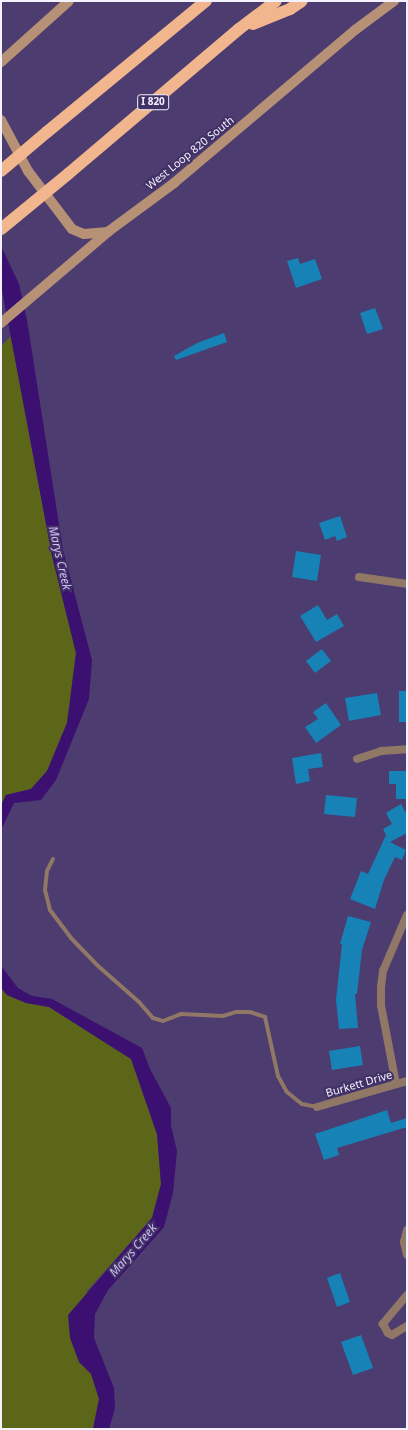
<!DOCTYPE html>
<html>
<head>
<meta charset="utf-8">
<style>
	body { margin:0 }
	#map { position:relative; width:408px; height:1430px; overflow:hidden; background:#4c3c70; font-family:"Noto Sans",sans-serif }
	div>[style] { position:absolute }
	.green>* { inset:0; background:#5c6619 }
	.water>* { inset:0; background:#3b1070 }
	.building>* { inset:0; background:#1682b6 }
	.service>* { height:4px; margin:-2px; padding:0 2px; transform-origin:2px; border-radius:2px; background:#907766 }
	.minor>* { height:8px; margin:-4px; padding:0 4px; transform-origin:4px; border-radius:4px; background:#907766 }
	.secondary>* { height:10px; margin:-5px; padding:0 5px; transform-origin:5px; border-radius:5px; background:#b79176 }
	.motorway>* { height:12px; margin:-6px; padding:0 6px; transform-origin:6px; border-radius:6px; background:#f1b68d }
	.motorway-bridge>* { height:12px; margin:-6px; padding:0 6px; transform-origin:6px; border-radius:6px; background:#f1b68d }
	span { translate:-50% -50%; white-space:nowrap; text-align:center; line-height:1.15; -webkit-text-stroke:4px #423165; paint-order:stroke }
	.shield-label span { padding:1px 3px; background:#423165; border:1px solid; border-radius:3px; -webkit-text-stroke-width:0 }
	.shield-label { font-size:10px; color:#f5f2ff; font-weight:700 }
	.street-label { font-size:11px; color:#f5f2ff }
	.water-label { font-size:12px; color:#cbbef0; font-style:italic }
	.frame { position:absolute; inset:0; border:2px solid #f5f2ff; pointer-events:none }
</style>
</head>
<body>
<div id="map">
	<div class="green">
		<i style="clip-path:polygon(11px 336px,52px 556px,76px 653px,67px 723px,47px 771px,31px 789px,6px 795px,1px 805px,1px 346px)"></i>
		<i style="clip-path:polygon(1px 988px,7px 995px,26px 1003px,49px 1007px,131px 1059px,157px 1134px,161px 1184px,152px 1218px,87px 1291px,79px 1362px,91px 1373px,99px 1399px,93px 1429px,1px 1429px)"></i>
	</div>
	<div class="water">
		<i style="clip-path:polygon(1px 246px,19px 284px,27px 320px,63px 550px,92px 660px,89px 699px,56px 780px,41px 800px,14px 803px,1px 830px,1px 805px,6px 795px,31px 789px,47px 771px,67px 723px,76px 653px,52px 556px,1px 285px)"></i>
		<i style="clip-path:polygon(1px 966px,18px 988px,32px 996px,52px 999px,142px 1048px,150px 1069px,171px 1108px,171px 1126px,177px 1151px,173px 1193px,164px 1227px,108px 1290px,95px 1314px,94px 1338px,114px 1388px,115px 1408px,109px 1429px,93px 1429px,99px 1399px,91px 1374px,79px 1362px,70px 1338px,68px 1315px,152px 1218px,161px 1184px,157px 1134px,131px 1059px,49px 1007px,26px 1003px,7px 995px,1px 988px)"></i>
	</div>
	<div class="building">
		<i style="clip-path:polygon(298px 258px,300px 264px,315px 259px,322px 279px,296px 288px,287px 261px)"></i>
		<i style="clip-path:polygon(375px 308px,383px 329px,367px 334px,360px 313px)"></i>
		<i style="clip-path:polygon(224px 333px,227px 342px,176px 360px,174px 356px,197px 343px)"></i>
		<i style="clip-path:polygon(340px 516px,347px 537px,337px 541px,335px 536px,325px 540px,319px 523px)"></i>
		<i style="clip-path:polygon(296px 551px,321px 555px,317px 581px,292px 577px)"></i>
		<i style="clip-path:polygon(318px 605px,327px 620px,337px 614px,344px 626px,316px 642px,300px 616px)"></i>
		<i style="clip-path:polygon(322px 649px,331px 661px,315px 673px,306px 661px)"></i>
		<i style="clip-path:polygon(399px 691px,407px 691px,407px 722px,399px 722px)"></i>
		<i style="clip-path:polygon(377px 693px,381px 715px,349px 721px,345px 698px)"></i>
		<i style="clip-path:polygon(326px 703px,341px 725px,316px 743px,305px 727px,318px 719px,313px 712px)"></i>
		<i style="clip-path:polygon(321px 753px,323px 767px,308px 769px,310px 781px,296px 784px,292px 758px)"></i>
		<i style="clip-path:polygon(389px 771px,407px 771px,407px 799px,396px 799px,396px 784px,389px 784px)"></i>
		<i style="clip-path:polygon(326px 795px,357px 798px,355px 817px,324px 814px)"></i>
		<i style="clip-path:polygon(401px 804px,407px 815px,407px 833px,390px 842px,406px 850px,402px 860px,395px 857px,384px 880px,375px 909px,350px 899px,361px 871px,368px 874px,386px 835px,383px 829px,392px 824px,386px 813px)"></i>
		<i style="clip-path:polygon(348px 916px,371px 922px,362px 950px,357px 994px,355px 994px,358px 1028px,339px 1029px,336px 1000px,342px 944px,340px 944px)"></i>
		<i style="clip-path:polygon(360px 1046px,363px 1065px,332px 1070px,329px 1051px)"></i>
		<i style="clip-path:polygon(387px 1110px,391px 1123px,407px 1118px,407px 1127px,337px 1148px,339px 1155px,324px 1160px,315px 1134px)"></i>
		<i style="clip-path:polygon(340px 1273px,350px 1302px,337px 1307px,327px 1278px)"></i>
		<i style="clip-path:polygon(361px 1335px,373px 1368px,353px 1375px,341px 1342px)"></i>
	</div>
	<div class="service">
		<i style="left:53px;top:859px;width:13px;rotate:117deg"></i>
		<i style="left:47px;top:871px;width:19px;rotate:96deg"></i>
		<i style="left:45px;top:890px;width:21px;rotate:76deg"></i>
		<i style="left:50px;top:910px;width:35px;rotate:53deg"></i>
		<i style="left:71px;top:938px;width:37px;rotate:46deg"></i>
		<i style="left:97px;top:965px;width:56px;rotate:41.4deg"></i>
		<i style="left:139px;top:1002px;width:21px;rotate:49deg"></i>
		<i style="left:153px;top:1018px;width:10px;rotate:17deg"></i>
		<i style="left:163px;top:1021px;width:19px;rotate:-21deg"></i>
		<i style="left:181px;top:1014px;width:42px;rotate:2.7deg"></i>
		<i style="left:223px;top:1016px;width:14px;rotate:-17deg"></i>
		<i style="left:236px;top:1012px;width:14px"></i>
		<i style="left:250px;top:1012px;width:16px;rotate:18deg"></i>
		<i style="left:265px;top:1017px;width:60px;rotate:77.6deg"></i>
		<i style="left:278px;top:1076px;width:18px;rotate:61deg"></i>
		<i style="left:287px;top:1092px;width:19px;rotate:39deg"></i>
		<i style="left:302px;top:1104px;width:15px;rotate:11deg"></i>
	</div>
	<div class="minor">
		<i style="left:359px;top:577px;width:49px;rotate:8.3deg"></i>
		<i style="left:357px;top:759px;width:25px;rotate:-18deg"></i>
		<i style="left:381px;top:751px;width:26px;rotate:-4deg"></i>
		<i style="left:396px;top:1084px;width:80px;rotate:-100.8deg"></i>
		<i style="left:381px;top:1005px;width:18px;rotate:-90deg"></i>
		<i style="left:381px;top:987px;width:16px;rotate:-83deg"></i>
		<i style="left:383px;top:971px;width:61px;rotate:-66.8deg"></i>
		<i style="left:317px;top:1107px;width:94px;rotate:-16.1deg"></i>
		<i style="left:407px;top:1230px;width:12px;rotate:104deg"></i>
		<i style="left:404px;top:1242px;width:13px;rotate:77deg"></i>
		<i style="left:407px;top:1295px;width:38px;rotate:130deg"></i>
		<i style="left:383px;top:1324px;width:10px;rotate:61deg"></i>
		<i style="left:388px;top:1333px;width:4px;rotate:27deg"></i>
		<i style="left:392px;top:1335px;width:17px;rotate:-31deg"></i>
	</div>
	<div class="secondary">
		<i style="left:1px;top:62px;width:91px;rotate:-41.9deg"></i>
		<i style="left:1px;top:120px;width:58px;rotate:62.1deg"></i>
		<i style="left:28px;top:171px;width:73px;rotate:52.8deg"></i>
		<i style="left:72px;top:229px;width:13px;rotate:23deg"></i>
		<i style="left:84px;top:234px;width:24px;rotate:-5deg"></i>
		<i style="left:1px;top:323px;width:142px;rotate:-40.4deg"></i>
		<i style="left:109px;top:231px;width:81px;rotate:-36.4deg"></i>
		<i style="left:174px;top:183px;width:237px;rotate:-40.2deg"></i>
		<i style="left:355px;top:30px;width:49px;rotate:-36.6deg"></i>
	</div>
	<div class="motorway">
		<i style="left:253px;top:24px;width:40px;rotate:-22deg"></i>
		<i style="left:290px;top:9px;width:14px;rotate:-34deg"></i>
		<i style="left:47px;top:132px;width:206px;rotate:-39.5deg"></i>
		<i style="left:68px;top:174px;width:224px;rotate:-40.3deg"></i>
		<i style="left:239px;top:29px;width:46px;rotate:-37.1deg"></i>
	</div>
	<div class="motorway-bridge">
		<i style="left:1px;top:171px;width:60px;rotate:-40.3deg"></i>
		<i style="left:1px;top:229px;width:87px;rotate:-39.4deg"></i>
	</div>
	<div class="shield-label">
		<span style="left:153px;top:102px">I 820</span>
	</div>
	<div class="street-label">
		<span style="left:190px;top:153px;rotate:-39deg">West Loop 820 South</span>
		<span style="left:359px;top:1084px;rotate:-16deg">Burkett Drive</span>
	</div>
	<div class="water-label">
		<span style="left:60px;top:558px;rotate:77deg">Marys Creek</span>
		<span style="left:133px;top:1250px;rotate:-49deg">Marys Creek</span>
	</div>
	<div class="frame"></div>
</div>
</body>
</html>
